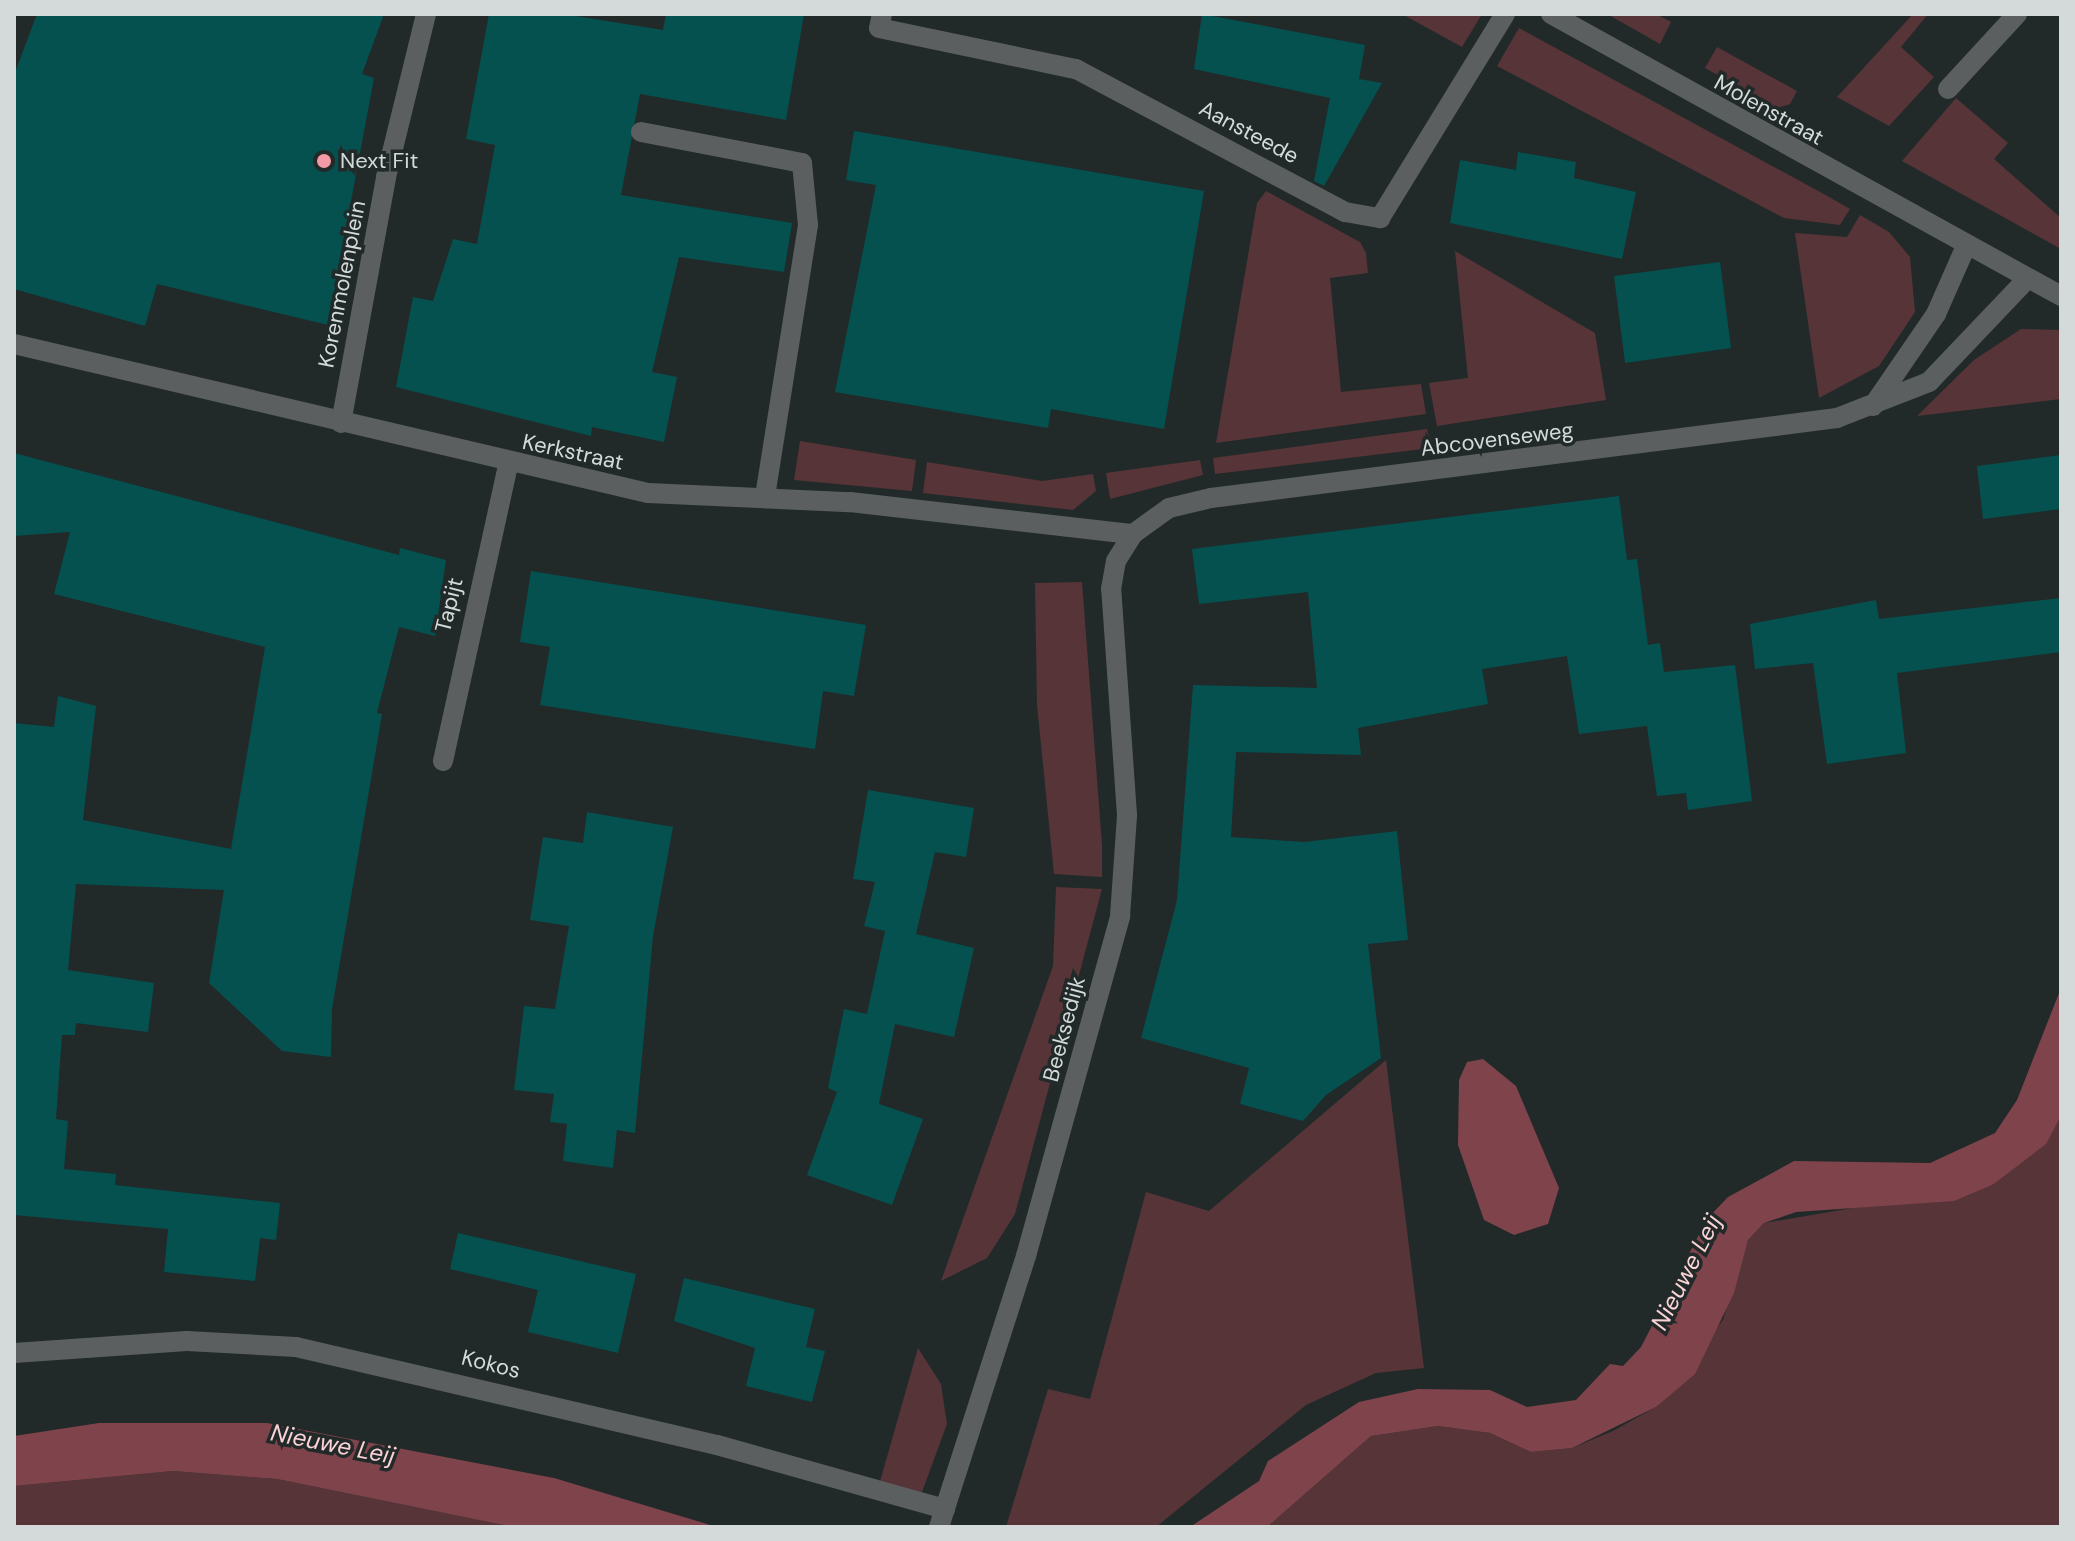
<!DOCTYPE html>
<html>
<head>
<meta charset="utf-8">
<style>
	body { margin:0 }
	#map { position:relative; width:2075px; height:1541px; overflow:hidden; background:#212a29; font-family:"DM Sans",sans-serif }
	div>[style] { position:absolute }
	.green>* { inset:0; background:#573438 }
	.water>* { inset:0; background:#7f434b }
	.building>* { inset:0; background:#045150 }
	.minor>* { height:20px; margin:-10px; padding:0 10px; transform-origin:10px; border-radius:10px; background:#5b5f5f }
	.dots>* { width:22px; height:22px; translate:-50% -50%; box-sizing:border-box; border:4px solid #212a29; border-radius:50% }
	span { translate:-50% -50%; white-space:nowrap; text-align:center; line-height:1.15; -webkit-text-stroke:7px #212a29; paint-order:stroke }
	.street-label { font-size:22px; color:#d4dada }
	.poi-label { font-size:22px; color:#d4dada }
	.left { translate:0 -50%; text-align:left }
	.water-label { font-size:24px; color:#fbd3d7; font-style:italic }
	.frame { position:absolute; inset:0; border:16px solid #d4dada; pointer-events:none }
</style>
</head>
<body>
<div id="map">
	<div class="green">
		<i style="clip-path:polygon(1402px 14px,1482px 14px,1462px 47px)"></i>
		<i style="clip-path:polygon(1607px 14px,1656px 14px,1671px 22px,1660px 44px)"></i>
		<i style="clip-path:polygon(1913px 14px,1928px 14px,1901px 47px,1934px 77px,1889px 126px,1837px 97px)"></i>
		<i style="clip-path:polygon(1519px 28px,1831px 198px,1850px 209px,1840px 225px,1784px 218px,1497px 66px)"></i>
		<i style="clip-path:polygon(1717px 47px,1797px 91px,1790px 104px,1777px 108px,1705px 68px)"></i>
		<i style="clip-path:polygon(1956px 98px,2008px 143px,1994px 159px,2061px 218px,2061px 249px,1902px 161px)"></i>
		<i style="clip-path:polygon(1266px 191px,1360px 242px,1366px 253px,1368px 273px,1330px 278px,1341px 392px,1421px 384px,1426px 414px,1216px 443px,1257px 203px)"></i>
		<i style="clip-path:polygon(1860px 215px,1889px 232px,1910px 257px,1915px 312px,1879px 366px,1819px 398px,1795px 233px,1847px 237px)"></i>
		<i style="clip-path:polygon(1455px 251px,1595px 333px,1606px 400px,1437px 426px,1429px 383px,1468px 378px)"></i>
		<i style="clip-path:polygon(2021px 329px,2061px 330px,2061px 399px,1917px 416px,1974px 360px)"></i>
		<i style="clip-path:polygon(1427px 429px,1431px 448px,1215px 474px,1213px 458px)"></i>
		<i style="clip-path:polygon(800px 441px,916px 460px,912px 491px,794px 480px)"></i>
		<i style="clip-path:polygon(1200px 460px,1203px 475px,1110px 499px,1106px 473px)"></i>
		<i style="clip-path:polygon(927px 462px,1042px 481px,1093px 474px,1096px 491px,1073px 510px,923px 493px)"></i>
		<i style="clip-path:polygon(1082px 582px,1102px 845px,1102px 877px,1054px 874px,1037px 705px,1035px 583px)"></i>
		<i style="clip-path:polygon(1056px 887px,1102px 889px,1015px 1214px,987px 1258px,941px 1281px,1053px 966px)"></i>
		<i style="clip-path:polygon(1386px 1060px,1424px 1368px,1376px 1373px,1306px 1405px,1156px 1527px,1006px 1527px,1048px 1389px,1090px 1399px,1146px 1192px,1209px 1211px)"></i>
		<i style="clip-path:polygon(2061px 1116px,2061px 1527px,1267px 1527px,1371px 1436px,1438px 1426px,1490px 1433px,1531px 1452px,1572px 1448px,1613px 1431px,1656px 1407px,1723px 1320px,1748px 1240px,1764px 1223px,1994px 1184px,2045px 1144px)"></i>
		<i style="clip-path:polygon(918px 1348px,941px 1384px,947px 1424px,922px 1492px,908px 1495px,879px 1485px)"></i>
		<i style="clip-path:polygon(173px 1471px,277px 1479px,513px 1527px,14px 1527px,14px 1486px)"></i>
	</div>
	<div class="water">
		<i style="clip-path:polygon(2061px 988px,2061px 1116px,2046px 1144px,1994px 1184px,1954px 1201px,1796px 1212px,1764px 1223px,1748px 1240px,1734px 1293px,1695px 1374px,1656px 1407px,1572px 1448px,1531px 1452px,1490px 1433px,1438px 1426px,1371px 1436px,1267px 1527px,1190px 1527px,1259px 1481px,1268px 1461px,1359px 1402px,1418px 1389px,1490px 1390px,1527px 1407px,1576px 1400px,1610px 1364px,1623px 1366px,1641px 1347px,1707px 1219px,1728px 1197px,1794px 1161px,1930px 1163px,1995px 1133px,2017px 1100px)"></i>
		<i style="clip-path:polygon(1483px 1059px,1516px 1086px,1559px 1188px,1548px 1224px,1514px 1235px,1484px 1220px,1458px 1145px,1459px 1080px,1467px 1062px)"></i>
		<i style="clip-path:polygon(99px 1423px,267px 1423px,554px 1478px,717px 1527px,513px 1527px,277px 1479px,173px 1471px,14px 1486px,14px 1436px)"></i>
	</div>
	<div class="building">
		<i style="clip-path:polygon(37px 14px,384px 14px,362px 74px,374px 78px,328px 325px,157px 284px,145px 326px,14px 289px,14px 75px)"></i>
		<i style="clip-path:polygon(489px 14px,563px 14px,663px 30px,666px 14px,804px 14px,786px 120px,640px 94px,621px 195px,792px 223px,784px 272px,679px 257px,652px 372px,677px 377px,664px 442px,592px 427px,591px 436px,396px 387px,413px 297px,433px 301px,453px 239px,477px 244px,495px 145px,466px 139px)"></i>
		<i style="clip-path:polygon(1202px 14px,1365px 45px,1359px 79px,1382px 83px,1324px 186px,1314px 181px,1330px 98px,1194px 69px)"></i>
		<i style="clip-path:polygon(854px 131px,1204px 191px,1164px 429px,1051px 409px,1048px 428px,835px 392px,876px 185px,846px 180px)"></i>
		<i style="clip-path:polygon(1518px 152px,1576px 162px,1574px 178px,1636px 192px,1622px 259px,1450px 223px,1460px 160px,1516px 170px)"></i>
		<i style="clip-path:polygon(1720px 262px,1731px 348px,1625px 363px,1614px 276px)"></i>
		<i style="clip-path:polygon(14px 453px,399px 555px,400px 548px,446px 560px,435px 636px,399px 627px,377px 713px,382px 714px,332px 1009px,331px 1057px,282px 1051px,209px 983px,224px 890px,76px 884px,68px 970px,154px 983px,148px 1032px,76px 1023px,75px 1035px,62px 1035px,56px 1119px,68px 1121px,64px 1169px,116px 1174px,115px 1185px,280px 1203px,276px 1240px,260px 1238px,255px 1281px,164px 1272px,168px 1229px,14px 1215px,14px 723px,54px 727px,58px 696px,96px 706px,83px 820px,231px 849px,265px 647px,54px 594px,70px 532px,14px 536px)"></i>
		<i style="clip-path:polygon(2061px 455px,2061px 509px,1983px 519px,1977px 466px)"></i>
		<i style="clip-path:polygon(1619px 496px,1627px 560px,1637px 559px,1648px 645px,1660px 643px,1664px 672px,1735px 665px,1752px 801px,1688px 810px,1686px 793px,1657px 796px,1647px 726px,1579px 734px,1567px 656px,1482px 669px,1488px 704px,1358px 728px,1361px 755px,1236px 752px,1231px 837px,1304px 842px,1397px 831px,1408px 940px,1368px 944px,1381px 1058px,1326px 1095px,1303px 1121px,1240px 1104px,1249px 1068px,1141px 1038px,1177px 900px,1193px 685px,1317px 688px,1308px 592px,1199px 604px,1192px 549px)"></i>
		<i style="clip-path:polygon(531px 571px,866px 625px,854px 696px,823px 691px,815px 749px,540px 705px,550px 647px,520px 642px)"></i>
		<i style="clip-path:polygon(2061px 598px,2061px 652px,1897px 673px,1906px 753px,1827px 764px,1813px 663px,1755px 669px,1750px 624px,1876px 600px,1879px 619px)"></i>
		<i style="clip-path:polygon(868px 790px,974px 808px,966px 857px,935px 852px,916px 934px,974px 948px,954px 1037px,895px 1024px,879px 1104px,923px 1119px,892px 1205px,807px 1175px,837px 1092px,828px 1088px,844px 1009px,867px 1014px,885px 931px,864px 926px,875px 882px,853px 879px)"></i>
		<i style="clip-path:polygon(587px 812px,673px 827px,653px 936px,635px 1133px,617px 1130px,613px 1168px,563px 1161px,567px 1124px,550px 1122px,554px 1094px,514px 1090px,524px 1006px,555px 1009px,569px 926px,530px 920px,543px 837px,583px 843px)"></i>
		<i style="clip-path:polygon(458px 1233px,636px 1274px,618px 1353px,528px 1332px,538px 1290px,450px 1269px)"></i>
		<i style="clip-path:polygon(684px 1278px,815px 1309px,806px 1347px,825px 1351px,812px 1402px,746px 1386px,755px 1348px,674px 1321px)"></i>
	</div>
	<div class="minor">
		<i style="left:882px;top:14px;width:14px;rotate:102deg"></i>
		<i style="left:879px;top:28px;width:201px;rotate:11.8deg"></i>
		<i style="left:1076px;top:69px;width:305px;rotate:28deg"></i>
		<i style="left:1345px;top:212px;width:36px;rotate:10deg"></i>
		<i style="left:1380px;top:218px;width:239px;rotate:-58.5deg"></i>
		<i style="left:1551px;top:14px;width:583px;rotate:28.94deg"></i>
		<i style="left:1948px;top:89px;width:102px;rotate:-47.4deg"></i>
		<i style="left:641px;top:132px;width:164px;rotate:10.9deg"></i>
		<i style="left:802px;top:163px;width:62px;rotate:84.5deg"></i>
		<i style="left:808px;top:225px;width:275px;rotate:99deg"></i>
		<i style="left:14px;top:344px;width:651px;rotate:13.23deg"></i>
		<i style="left:648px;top:493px;width:202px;rotate:2.6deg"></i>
		<i style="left:850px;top:502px;width:285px;rotate:6.5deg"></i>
		<i style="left:1873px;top:406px;width:112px;rotate:-55.6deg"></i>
		<i style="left:1936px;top:314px;width:74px;rotate:-66.2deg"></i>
		<i style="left:341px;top:423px;width:250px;rotate:-79.6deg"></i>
		<i style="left:386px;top:177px;width:168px;rotate:-76.2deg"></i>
		<i style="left:443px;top:761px;width:306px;rotate:-77.6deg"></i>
		<i style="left:14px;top:1353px;width:173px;rotate:-4deg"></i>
		<i style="left:187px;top:1341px;width:109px;rotate:3.2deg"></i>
		<i style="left:296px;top:1347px;width:432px;rotate:13.1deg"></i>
		<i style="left:717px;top:1445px;width:237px;rotate:15.7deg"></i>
		<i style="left:939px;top:1527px;width:285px;rotate:-72.2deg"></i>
		<i style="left:1026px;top:1256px;width:353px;rotate:-74.5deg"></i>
		<i style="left:1120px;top:916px;width:101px;rotate:-86deg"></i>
		<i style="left:1127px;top:815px;width:227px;rotate:-94deg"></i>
		<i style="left:1111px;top:589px;width:28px;rotate:-80deg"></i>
		<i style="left:1116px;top:561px;width:32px;rotate:-58deg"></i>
		<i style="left:1133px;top:534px;width:44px;rotate:-35.8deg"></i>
		<i style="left:1169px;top:508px;width:43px;rotate:-13.4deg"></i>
		<i style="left:1211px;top:498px;width:631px;rotate:-7.28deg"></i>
		<i style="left:1837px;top:418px;width:99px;rotate:-21.4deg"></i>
		<i style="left:1929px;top:382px;width:142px;rotate:-46.4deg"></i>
	</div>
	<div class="dots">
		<i style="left:324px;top:161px;background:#f49aa5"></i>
	</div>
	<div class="street-label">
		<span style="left:1769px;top:110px;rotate:29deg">Molenstraat</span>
		<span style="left:1249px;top:132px;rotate:28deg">Aansteede</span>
		<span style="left:342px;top:284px;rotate:-79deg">Korenmolenplein</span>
		<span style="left:1497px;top:439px;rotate:-7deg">Abcovenseweg</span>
		<span style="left:573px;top:452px;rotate:12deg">Kerkstraat</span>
		<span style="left:449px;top:605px;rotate:-76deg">Tapijt</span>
		<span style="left:1064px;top:1029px;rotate:-75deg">Beeksedijk</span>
		<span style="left:491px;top:1364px;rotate:14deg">Kokos</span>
	</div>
	<div class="poi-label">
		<span class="left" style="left:340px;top:161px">Next Fit</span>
	</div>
	<div class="water-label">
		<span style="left:1686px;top:1272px;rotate:-63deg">Nieuwe Leij</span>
		<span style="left:333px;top:1444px;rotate:11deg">Nieuwe Leij</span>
	</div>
	<div class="frame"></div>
</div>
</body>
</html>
